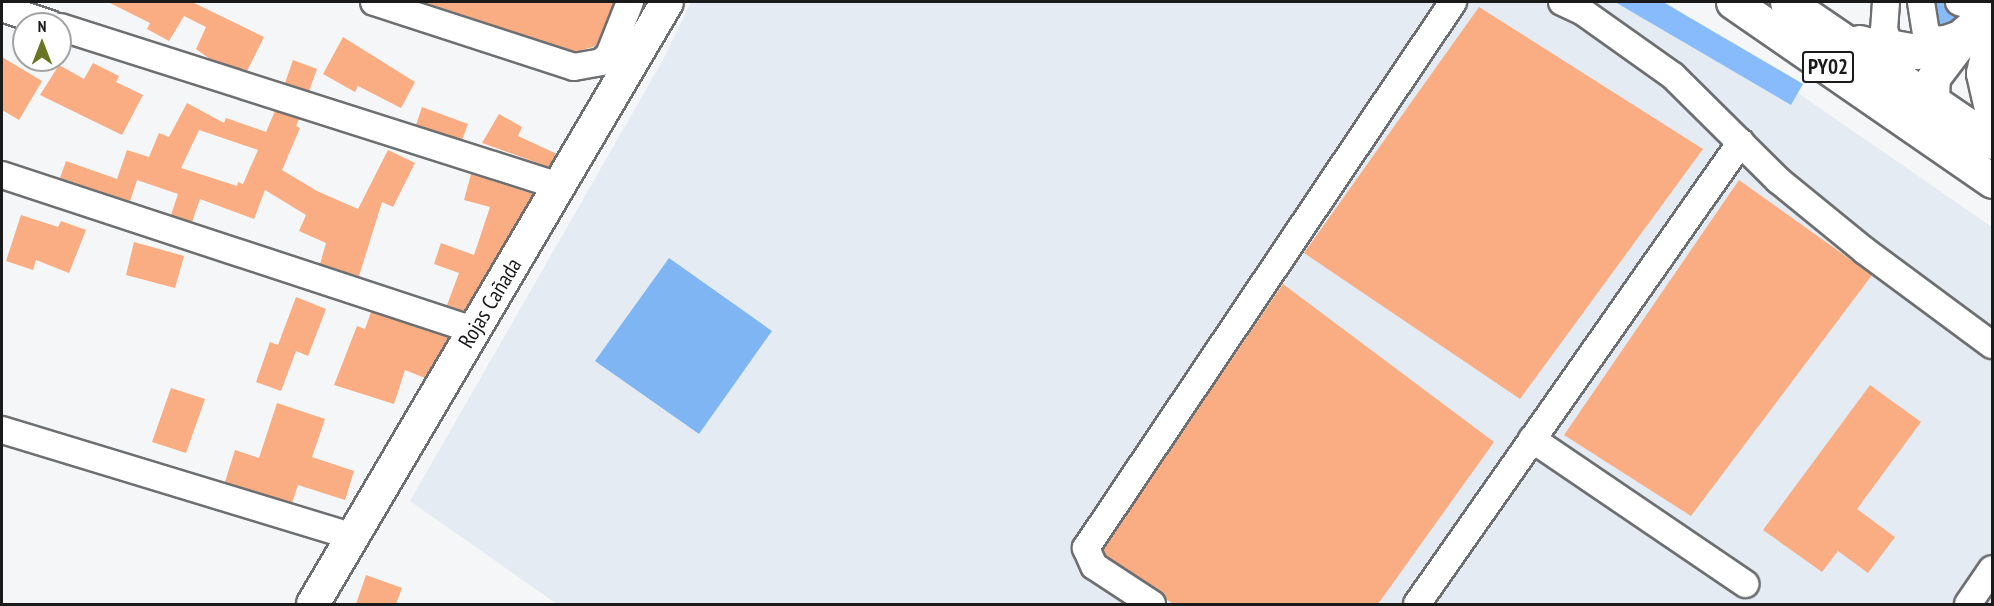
<!DOCTYPE html>
<html>
<head>
<meta charset="utf-8">
<style>
	body { margin:0 }
	#map { position:relative; width:1994px; height:606px; overflow:hidden; background:#f4f6f7; font-family:"PT Sans Narrow",sans-serif }
	div>[style] { position:absolute }
	.built>* { inset:0; background:#e4ebf3 }
	.forest>* { inset:0; background:#88bbfb }
	.water>* { inset:0; background:#80b5f3 }
	.building>* { inset:0; background:#faad83 }
	.roads { filter:drop-shadow(2px 0 #6e6f71) drop-shadow(-2px 0 #6e6f71) drop-shadow(0 2px #6e6f71) drop-shadow(0 -2px #6e6f71) }
	.minor>* { height:26px; margin:-13px; padding:0 13px; transform-origin:13px; border-radius:13px; background:#fff }
	.major>* { height:32px; margin:-16px; padding:0 16px; transform-origin:16px; border-radius:16px; background:#fff }
	.highway>* { height:33px; margin:-16.5px; padding:0 16.5px; transform-origin:16.5px; border-radius:16.5px; background:#fff }
	span { translate:-50% -50%; white-space:nowrap; text-align:center; line-height:1.15; -webkit-text-stroke:5px #fff; paint-order:stroke }
	.shield-label span { padding:2px 4px; background:#fff; border:2px solid; border-radius:4px; -webkit-text-stroke-width:0 }
	.shield-label { font-size:21px; color:#1a1a1b; font-weight:700 }
	.street-label { font-size:22px; color:#1a1a1b }
	.frame { position:absolute; inset:0; border:3px solid #1a1a1b; pointer-events:none }
	.north { position:absolute; left:12px; top:12px; width:60px; height:60px; box-sizing:border-box; background:#fff; border:2px solid #a3a3a4; border-radius:50%; rotate:0deg; font-size:16px; font-weight:700; line-height:24px; text-align:center; color:#1a1a1b }
	.north::after { content:''; display:block; margin:auto; width:21px; height:27px; background:#697520; clip-path:polygon(50% 0,100% 100%,50% 72%,0 100%) }
</style>
</head>
<body>
<div id="map">
	<div class="built">
		<i style="clip-path:polygon(691px 2px,1666px 2px,1992px 227px,1992px 604px,557px 604px,410px 501px,663px 60px)"></i>
	</div>
	<div class="forest">
		<i style="clip-path:polygon(1615px 2px,1663px 2px,1803px 84px,1791px 105px)"></i>
		<i style="clip-path:polygon(1929px 2px,1952px 2px,1966px 7px,1954px 30px,1937px 27px)"></i>
	</div>
	<div class="water">
		<i style="clip-path:polygon(669px 258px,772px 331px,699px 434px,595px 361px)"></i>
	</div>
	<div class="building">
		<i style="clip-path:polygon(108px 2px,192px 2px,264px 37px,247px 71px,210px 59px,196px 49px,206px 27px,184px 16px,169px 41px,147px 29px,150px 23px)"></i>
		<i style="clip-path:polygon(424px 2px,614px 2px,596px 46px,575px 52px)"></i>
		<i style="clip-path:polygon(1479px 7px,1703px 149px,1520px 399px,1304px 253px)"></i>
		<i style="clip-path:polygon(343px 37px,415px 82px,401px 108px,358px 86px,355px 92px,323px 74px)"></i>
		<i style="clip-path:polygon(2px 57px,42px 81px,19px 120px,2px 110px)"></i>
		<i style="clip-path:polygon(293px 60px,317px 69px,309px 91px,285px 83px)"></i>
		<i style="clip-path:polygon(93px 63px,119px 76px,116px 82px,143px 95px,122px 135px,40px 95px,59px 65px,84px 79px)"></i>
		<i style="clip-path:polygon(evenodd,187px 103px,224px 123px,226px 118px,266px 132px,275px 111px,299px 119px,296px 126px,300px 128px,282px 170px,317px 191px,358px 209px,388px 150px,415px 163px,393px 207px,382px 202px,359px 276px,320px 264px,326px 243px,299px 231px,306px 215px,265px 190px,254px 219px,200px 199px,192px 222px,171px 215px,178px 194px,137px 180px,130px 201px,60px 178px,66px 161px,117px 179px,127px 150px,149px 157px,159px 133px,169px 137px,187px 103px,199px 130px,258px 150px,243px 184px,238px 182px,237px 186px,181px 168px,199px 130px)"></i>
		<i style="clip-path:polygon(422px 107px,468px 124px,462px 140px,416px 125px)"></i>
		<i style="clip-path:polygon(499px 114px,522px 127px,518px 136px,557px 154px,549px 167px,482px 143px)"></i>
		<i style="clip-path:polygon(471px 174px,533px 194px,464px 311px,447px 305px,459px 273px,434px 264px,441px 243px,474px 255px,490px 207px,464px 200px)"></i>
		<i style="clip-path:polygon(1739px 180px,1872px 275px,1691px 516px,1564px 435px)"></i>
		<i style="clip-path:polygon(21px 215px,58px 227px,61px 221px,86px 230px,69px 273px,36px 260px,33px 270px,6px 261px)"></i>
		<i style="clip-path:polygon(134px 242px,184px 256px,175px 288px,126px 275px)"></i>
		<i style="clip-path:polygon(1283px 284px,1494px 442px,1378px 604px,1173px 604px,1106px 556px,1103px 549px)"></i>
		<i style="clip-path:polygon(296px 297px,326px 309px,308px 356px,296px 351px,281px 391px,256px 382px,270px 342px,278px 345px)"></i>
		<i style="clip-path:polygon(371px 312px,449px 338px,425px 378px,405px 370px,394px 404px,334px 385px,357px 326px,365px 329px)"></i>
		<i style="clip-path:polygon(1870px 385px,1921px 422px,1857px 509px,1895px 537px,1868px 573px,1838px 551px,1822px 572px,1763px 530px)"></i>
		<i style="clip-path:polygon(171px 388px,205px 399px,186px 453px,152px 442px)"></i>
		<i style="clip-path:polygon(277px 403px,325px 419px,312px 457px,354px 471px,345px 500px,298px 485px,292px 503px,225px 482px,235px 450px,259px 458px)"></i>
		<i style="clip-path:polygon(366px 575px,402px 588px,396px 604px,356px 604px)"></i>
	</div>
	<div class="roads">
		<div class="minor">
			<i style="left:374px;top:2px;width:210px;rotate:18deg"></i>
			<i style="left:574px;top:67px;width:27px;rotate:-10deg"></i>
			<i style="left:601px;top:62px;width:11px;rotate:-41deg"></i>
			<i style="left:609px;top:55px;width:57px;rotate:-68.4deg"></i>
			<i style="left:1562px;top:2px;width:23px;rotate:25deg"></i>
			<i style="left:1583px;top:12px;width:110px;rotate:35.4deg"></i>
			<i style="left:1673px;top:76px;width:148px;rotate:44.7deg"></i>
			<i style="left:1778px;top:180px;width:112px;rotate:39.2deg"></i>
			<i style="left:1865px;top:251px;width:158px;rotate:36.5deg"></i>
			<i style="left:1886px;top:2px;width:28px;rotate:94deg"></i>
			<i style="left:1884px;top:30px;width:14px;rotate:69deg"></i>
			<i style="left:1889px;top:43px;width:23px;rotate:10deg"></i>
			<i style="left:1921px;top:2px;width:32px;rotate:81deg"></i>
			<i style="left:1926px;top:34px;width:12px;rotate:31deg"></i>
			<i style="left:1936px;top:40px;width:20px;rotate:-6deg"></i>
			<i style="left:1959px;top:2px;width:28px;rotate:17deg"></i>
			<i style="left:2px;top:8px;width:51px;rotate:18.4deg"></i>
			<i style="left:60px;top:27px;width:524px;rotate:17.67deg"></i>
			<i style="left:2px;top:175px;width:497px;rotate:18.2deg"></i>
			<i style="left:2px;top:430px;width:364px;rotate:16.9deg"></i>
			<i style="left:1532px;top:439px;width:258px;rotate:34.2deg"></i>
			<i style="left:1152px;top:604px;width:69px;rotate:-146.8deg"></i>
			<i style="left:1094px;top:566px;width:20px;rotate:-114deg"></i>
			<i style="left:1086px;top:548px;width:658px;rotate:-56.09deg"></i>
			<i style="left:1417px;top:604px;width:564px;rotate:-54.96deg"></i>
			<i style="left:1968px;top:604px;width:42px;rotate:-55.6deg"></i>
		</div>
		<div class="major">
			<i style="left:1933px;top:101px;width:23px;rotate:-88deg"></i>
			<i style="left:1934px;top:78px;width:96px;rotate:-52.7deg"></i>
			<i style="left:313px;top:604px;width:698px;rotate:-59.54deg"></i>
		</div>
		<div class="highway">
			<i style="left:1733px;top:2px;width:315px;rotate:34.6deg"></i>
			<i style="left:1787px;top:2px;width:248px;rotate:34.3deg"></i>
			<i style="left:1992px;top:32px;width:42px;rotate:102.4deg"></i>
			<i style="left:1983px;top:73px;width:41px;rotate:77.3deg"></i>
			<i style="left:1859px;top:42px;width:38px;rotate:15deg"></i>
			<i style="left:1896px;top:52px;width:20px"></i>
			<i style="left:1916px;top:52px;width:46px;rotate:-18.8deg"></i>
			<i style="left:1960px;top:37px;width:23px;rotate:-41deg"></i>
		</div>
	</div>
	<div class="shield-label">
		<span style="left:1828px;top:67px">PY02</span>
	</div>
	<div class="street-label">
		<span style="left:490px;top:303px;rotate:-59deg">Rojas Cañada</span>
	</div>
	<div class="frame"></div>
	<div class="north">N</div>
</div>
</body>
</html>
